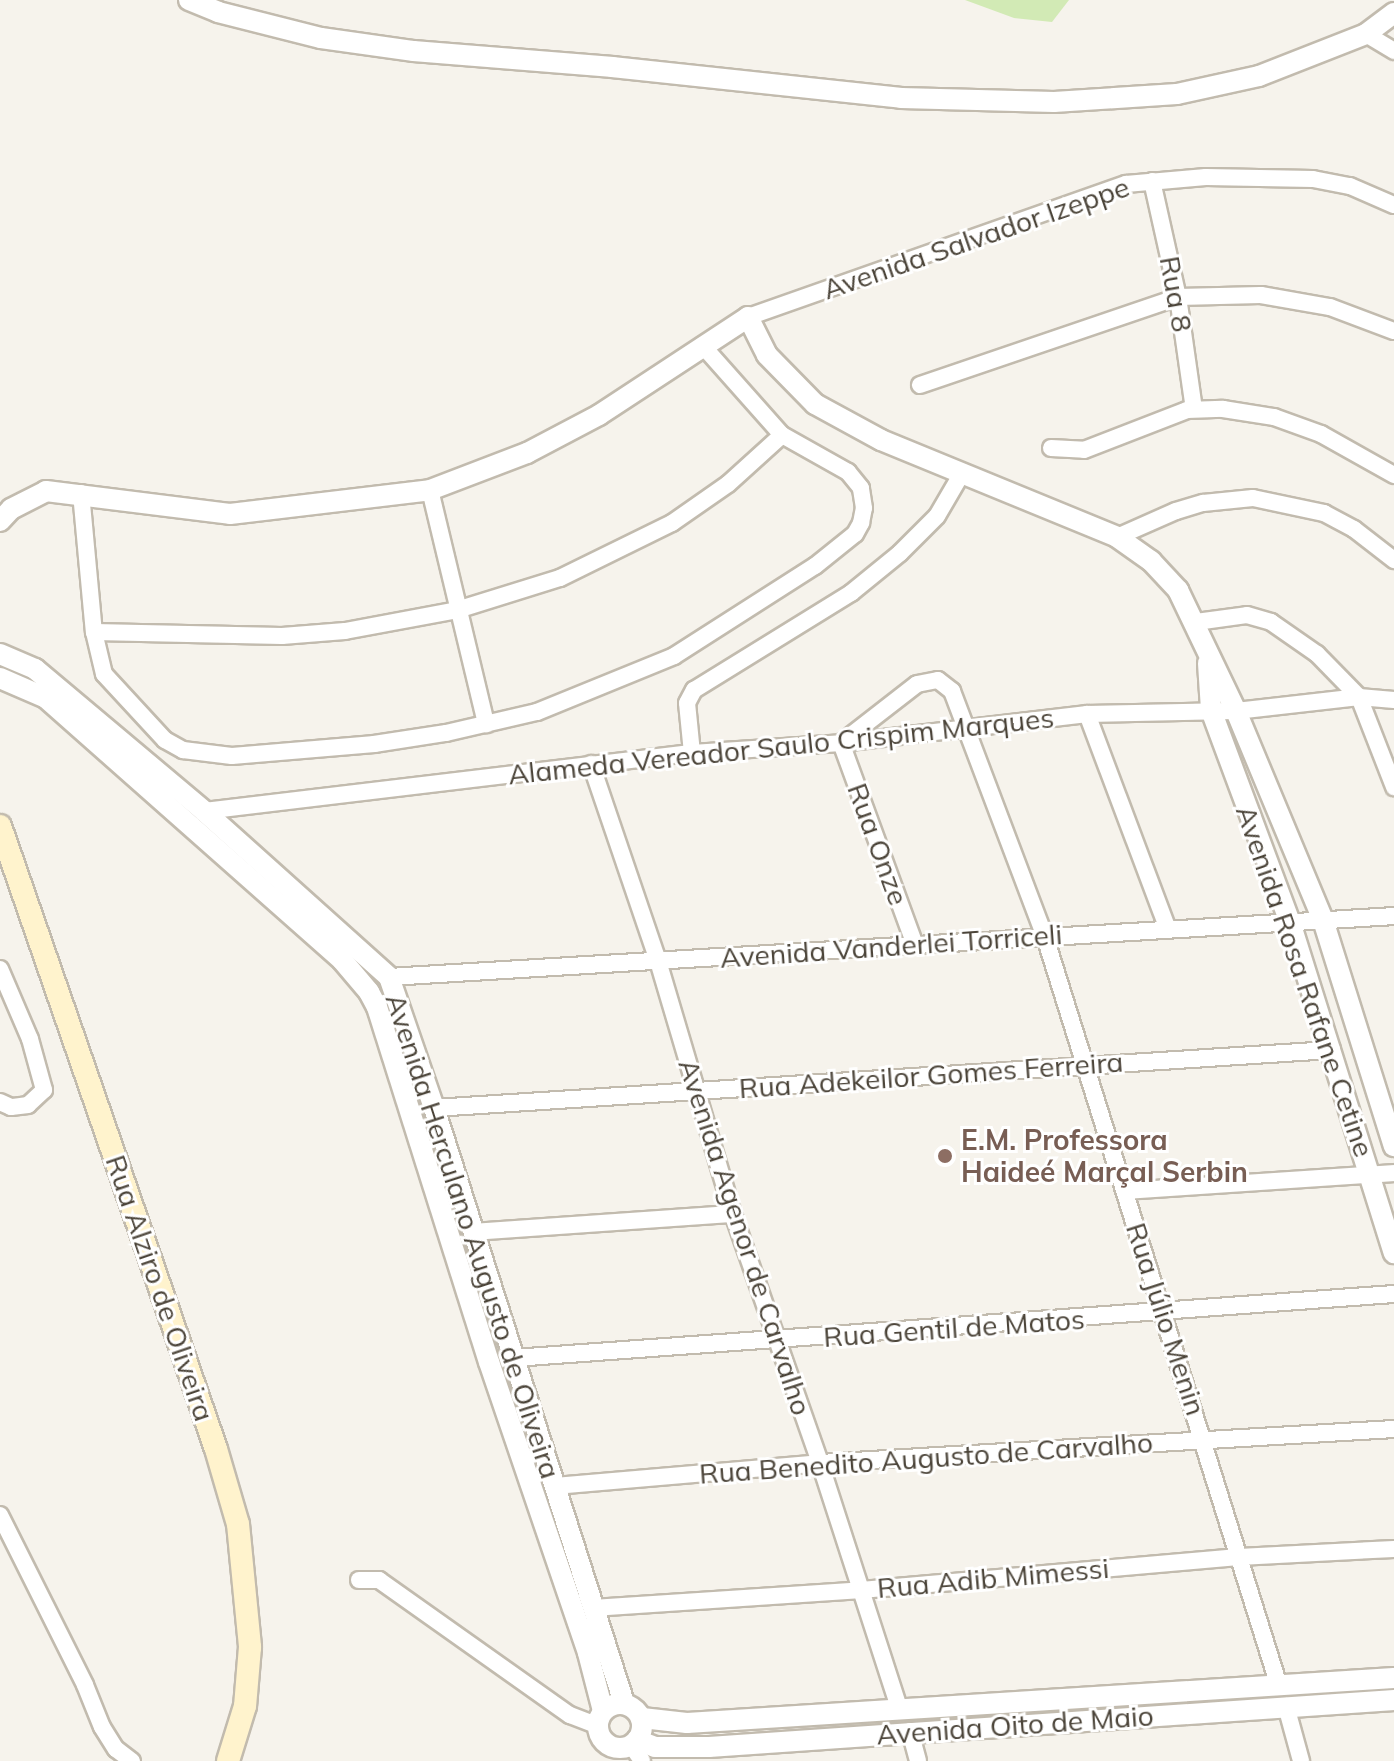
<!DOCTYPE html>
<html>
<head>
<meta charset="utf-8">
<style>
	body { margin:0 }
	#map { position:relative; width:1394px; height:1761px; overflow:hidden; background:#f6f3ec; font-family:Mulish,sans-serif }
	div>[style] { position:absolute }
	.green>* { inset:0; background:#d2eab5 }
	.roads { filter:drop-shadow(2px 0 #c2bbae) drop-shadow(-2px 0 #c2bbae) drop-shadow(0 2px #c2bbae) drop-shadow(0 -2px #c2bbae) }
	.minor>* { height:16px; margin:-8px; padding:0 8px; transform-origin:8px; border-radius:8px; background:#fff }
	.tertiary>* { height:20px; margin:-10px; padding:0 10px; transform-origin:10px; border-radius:10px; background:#fff }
	.tertiary>.ring { margin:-10px; padding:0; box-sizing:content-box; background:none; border:20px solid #fff; border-radius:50% }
	.secondary>* { height:22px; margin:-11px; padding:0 11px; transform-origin:11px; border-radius:11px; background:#fff3cd }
	.dots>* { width:22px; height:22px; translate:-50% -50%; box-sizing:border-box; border:4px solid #fff; border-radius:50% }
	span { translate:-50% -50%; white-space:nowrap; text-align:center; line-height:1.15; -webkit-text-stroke:6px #fff; paint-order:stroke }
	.street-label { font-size:28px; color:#4b4439 }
	.education-label { font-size:28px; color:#785e54; font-weight:700 }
	.left { translate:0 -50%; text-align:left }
</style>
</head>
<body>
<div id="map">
	<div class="green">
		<i style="clip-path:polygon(965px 0,1069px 0,1052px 22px,1014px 18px)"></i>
	</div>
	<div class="roads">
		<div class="minor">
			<i style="left:1366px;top:34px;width:33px;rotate:31deg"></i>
			<i style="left:1152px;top:181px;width:119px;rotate:77.4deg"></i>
			<i style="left:1178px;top:297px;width:113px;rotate:81.9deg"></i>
			<i style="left:748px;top:317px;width:401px;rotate:-19.4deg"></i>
			<i style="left:1126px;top:184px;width:80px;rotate:-5deg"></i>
			<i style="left:1206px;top:177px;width:107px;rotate:1.1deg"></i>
			<i style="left:1313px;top:179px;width:38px;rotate:11deg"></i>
			<i style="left:1350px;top:186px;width:48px;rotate:23.4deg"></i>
			<i style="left:920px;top:385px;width:273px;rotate:-18.8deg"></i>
			<i style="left:1178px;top:297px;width:83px;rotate:-1.4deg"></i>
			<i style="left:1261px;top:295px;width:70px;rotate:9.9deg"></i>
			<i style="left:1330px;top:307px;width:68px;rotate:20.6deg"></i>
			<i style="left:1051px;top:448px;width:33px;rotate:3deg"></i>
			<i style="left:1084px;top:450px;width:110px;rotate:-21.2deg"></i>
			<i style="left:1187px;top:410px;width:36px;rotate:-2deg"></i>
			<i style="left:1223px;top:409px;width:52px;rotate:8.9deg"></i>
			<i style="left:1274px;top:417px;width:50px;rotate:19.9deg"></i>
			<i style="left:1321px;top:434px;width:84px;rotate:29.3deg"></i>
			<i style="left:430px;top:490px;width:241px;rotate:76.5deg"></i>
			<i style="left:81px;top:493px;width:140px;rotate:84.7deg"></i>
			<i style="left:94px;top:632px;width:43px;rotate:76.6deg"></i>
			<i style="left:104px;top:674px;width:90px;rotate:47.3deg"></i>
			<i style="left:165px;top:740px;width:21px;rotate:29deg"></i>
			<i style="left:183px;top:750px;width:49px;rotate:7deg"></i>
			<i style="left:232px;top:756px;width:143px;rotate:-4.8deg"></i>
			<i style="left:374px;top:744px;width:73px;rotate:-8.7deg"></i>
			<i style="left:446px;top:733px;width:93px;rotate:-13deg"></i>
			<i style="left:537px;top:712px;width:148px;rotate:-22.2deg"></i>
			<i style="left:674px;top:656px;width:167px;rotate:-32.6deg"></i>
			<i style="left:815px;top:566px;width:51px;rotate:-38.7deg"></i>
			<i style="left:855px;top:534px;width:13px;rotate:-61deg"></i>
			<i style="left:861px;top:523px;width:15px;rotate:-79deg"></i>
			<i style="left:864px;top:508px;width:20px;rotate:-99deg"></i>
			<i style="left:861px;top:488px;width:21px;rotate:-129deg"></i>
			<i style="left:848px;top:472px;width:76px;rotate:-150.7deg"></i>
			<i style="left:782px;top:435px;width:120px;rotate:-131.6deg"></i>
			<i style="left:1117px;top:537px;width:64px;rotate:-23.8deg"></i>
			<i style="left:1176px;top:511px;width:28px;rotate:-17deg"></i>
			<i style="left:1203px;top:503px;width:50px;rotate:-5.7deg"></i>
			<i style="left:1253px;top:498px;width:73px;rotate:11.9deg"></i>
			<i style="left:1324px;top:513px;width:34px;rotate:28deg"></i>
			<i style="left:1354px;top:529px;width:51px;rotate:37.8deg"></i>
			<i style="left:1196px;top:622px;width:51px;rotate:-7.8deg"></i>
			<i style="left:1247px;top:615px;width:25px;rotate:16deg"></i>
			<i style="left:1271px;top:622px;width:56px;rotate:34.8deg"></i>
			<i style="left:1317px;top:654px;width:60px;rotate:45.7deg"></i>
			<i style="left:1359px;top:697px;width:97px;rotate:68.7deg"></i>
			<i style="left:94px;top:632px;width:188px;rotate:1.2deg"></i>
			<i style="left:282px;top:636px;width:63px;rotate:-4.5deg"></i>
			<i style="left:345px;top:631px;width:114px;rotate:-10.6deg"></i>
			<i style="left:457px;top:610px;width:108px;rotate:-17.3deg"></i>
			<i style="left:560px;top:578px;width:125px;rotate:-26.2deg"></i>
			<i style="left:672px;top:523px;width:68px;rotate:-34.9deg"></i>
			<i style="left:728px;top:484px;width:73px;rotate:-42.2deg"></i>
			<i style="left:1087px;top:714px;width:230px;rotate:69.4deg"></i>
			<i style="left:692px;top:753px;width:50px;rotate:-95.7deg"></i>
			<i style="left:687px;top:703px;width:15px;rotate:-62deg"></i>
			<i style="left:694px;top:690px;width:185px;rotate:-31.7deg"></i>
			<i style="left:851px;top:593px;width:63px;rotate:-39.2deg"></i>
			<i style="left:900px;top:553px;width:52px;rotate:-45deg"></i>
			<i style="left:937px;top:516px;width:48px;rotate:-59.7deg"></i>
			<i style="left:591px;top:764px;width:208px;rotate:71.2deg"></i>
			<i style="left:658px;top:961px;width:264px;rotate:73.5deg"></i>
			<i style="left:733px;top:1214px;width:264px;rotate:70.7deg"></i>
			<i style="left:820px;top:1463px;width:260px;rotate:72.1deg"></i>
			<i style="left:204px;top:811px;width:491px;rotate:-6.8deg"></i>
			<i style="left:692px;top:753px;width:149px;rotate:-3.8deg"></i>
			<i style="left:841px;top:743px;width:248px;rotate:-6.7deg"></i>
			<i style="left:1087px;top:714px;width:149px;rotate:-1.2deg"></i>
			<i style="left:1236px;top:711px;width:124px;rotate:-6.5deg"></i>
			<i style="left:1359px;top:697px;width:35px;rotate:5deg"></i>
			<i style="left:915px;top:945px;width:215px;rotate:-110.1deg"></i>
			<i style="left:841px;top:743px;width:96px;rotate:-37.8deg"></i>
			<i style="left:917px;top:684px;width:21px;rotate:-11deg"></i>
			<i style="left:938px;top:680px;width:18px;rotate:38deg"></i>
			<i style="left:952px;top:691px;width:263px;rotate:69.3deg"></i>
			<i style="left:1045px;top:937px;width:785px;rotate:72.65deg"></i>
			<i style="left:0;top:969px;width:76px;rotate:66.8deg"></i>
			<i style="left:30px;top:1039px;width:53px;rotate:74.6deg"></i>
			<i style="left:44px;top:1090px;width:22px;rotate:137deg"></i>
			<i style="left:28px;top:1105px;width:17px;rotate:173deg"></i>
			<i style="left:11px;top:1107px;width:12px;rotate:-156deg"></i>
			<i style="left:389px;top:977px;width:1007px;rotate:-3.47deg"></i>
			<i style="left:434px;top:1108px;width:900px;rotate:-3.7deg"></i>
			<i style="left:1125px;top:1191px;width:270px;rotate:-3.8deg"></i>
			<i style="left:473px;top:1232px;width:261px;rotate:-4deg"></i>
			<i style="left:514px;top:1358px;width:882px;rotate:-4.16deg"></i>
			<i style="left:554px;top:1486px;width:267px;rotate:-4.9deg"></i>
			<i style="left:820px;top:1463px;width:575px;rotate:-3.39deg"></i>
			<i style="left:0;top:1515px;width:190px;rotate:63.4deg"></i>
			<i style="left:85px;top:1685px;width:45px;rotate:68deg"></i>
			<i style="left:102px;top:1727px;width:26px;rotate:58deg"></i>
			<i style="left:116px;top:1749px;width:20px;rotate:37deg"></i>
			<i style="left:359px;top:1580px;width:20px"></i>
			<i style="left:379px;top:1580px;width:234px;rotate:35.3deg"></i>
			<i style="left:570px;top:1715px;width:30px;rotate:21deg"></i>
			<i style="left:593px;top:1608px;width:269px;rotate:-3.8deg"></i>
			<i style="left:861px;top:1590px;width:379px;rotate:-5deg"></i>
			<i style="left:1239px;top:1557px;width:155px;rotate:-3deg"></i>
			<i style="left:1286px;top:1706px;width:57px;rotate:74.7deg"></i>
			<i style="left:910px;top:1731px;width:31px;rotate:75deg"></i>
			<i style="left:631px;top:1745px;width:19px;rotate:55deg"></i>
		</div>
		<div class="tertiary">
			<i style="left:189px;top:0;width:31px;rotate:22deg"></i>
			<i style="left:218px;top:12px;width:106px;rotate:14.2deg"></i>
			<i style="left:321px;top:38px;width:94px;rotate:8deg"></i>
			<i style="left:414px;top:51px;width:199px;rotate:4.6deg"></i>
			<i style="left:612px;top:67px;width:291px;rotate:6.1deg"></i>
			<i style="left:901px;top:98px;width:153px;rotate:1.5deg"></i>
			<i style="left:1054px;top:102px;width:123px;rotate:-3.7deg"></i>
			<i style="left:1177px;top:94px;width:84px;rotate:-12.4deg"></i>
			<i style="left:1259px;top:76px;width:115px;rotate:-21.4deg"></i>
			<i style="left:1366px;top:34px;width:35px;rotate:-37deg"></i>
			<i style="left:0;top:521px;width:16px;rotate:-47deg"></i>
			<i style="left:11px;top:509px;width:39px;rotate:-27deg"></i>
			<i style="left:46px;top:491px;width:185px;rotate:7.1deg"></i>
			<i style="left:230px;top:514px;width:201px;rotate:-6.8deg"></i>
			<i style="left:430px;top:490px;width:104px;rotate:-20.9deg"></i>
			<i style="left:527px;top:453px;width:81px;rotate:-27.8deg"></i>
			<i style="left:599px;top:415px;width:178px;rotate:-33.3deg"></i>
			<i style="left:748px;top:317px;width:42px;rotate:63.4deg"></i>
			<i style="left:767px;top:355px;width:69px;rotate:45.6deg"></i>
			<i style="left:815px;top:404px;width:75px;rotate:28.6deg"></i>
			<i style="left:881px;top:440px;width:255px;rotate:22.3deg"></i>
			<i style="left:1117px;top:537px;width:42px;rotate:35.2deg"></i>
			<i style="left:1151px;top:561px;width:40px;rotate:47deg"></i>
			<i style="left:1178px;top:590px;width:134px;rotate:64.4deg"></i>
			<i style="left:1236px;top:711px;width:226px;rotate:67.4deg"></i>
			<i style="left:1323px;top:920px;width:237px;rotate:72.6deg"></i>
			<i style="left:0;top:654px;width:38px;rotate:23deg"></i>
			<i style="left:35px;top:669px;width:221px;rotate:40deg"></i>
			<i style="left:204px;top:811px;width:249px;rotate:41.9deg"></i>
			<i style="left:389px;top:977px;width:139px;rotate:71deg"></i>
			<i style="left:434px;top:1108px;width:625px;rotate:72.29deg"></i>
			<i style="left:1208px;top:663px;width:47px;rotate:86.3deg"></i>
			<i style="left:1211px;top:710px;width:226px;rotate:69.6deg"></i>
			<i style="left:1290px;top:922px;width:347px;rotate:72.6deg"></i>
			<i style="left:0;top:678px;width:50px;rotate:23.5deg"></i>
			<i style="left:46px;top:698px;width:395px;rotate:41.5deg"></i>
			<i style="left:342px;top:960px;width:42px;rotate:49.8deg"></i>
			<i style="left:369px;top:992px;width:17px;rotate:62deg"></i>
			<i style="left:377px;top:1007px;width:372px;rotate:72.5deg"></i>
			<i style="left:489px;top:1362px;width:307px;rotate:71.2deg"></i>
			<i style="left:588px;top:1653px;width:60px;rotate:75.5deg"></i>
			<i class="ring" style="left:598px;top:1704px;width:24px;height:24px"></i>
			<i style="left:642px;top:1718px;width:45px;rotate:6.3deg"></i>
			<i style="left:687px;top:1723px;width:708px;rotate:-3.64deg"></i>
			<i style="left:637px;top:1740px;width:19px;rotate:21deg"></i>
			<i style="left:655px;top:1747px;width:54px"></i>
			<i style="left:709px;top:1747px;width:687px;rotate:-3.93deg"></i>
		</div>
		<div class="secondary">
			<i style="left:0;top:826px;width:659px;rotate:70.88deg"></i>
			<i style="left:216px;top:1449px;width:78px;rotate:73.7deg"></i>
			<i style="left:238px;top:1524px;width:124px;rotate:84.4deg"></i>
			<i style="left:250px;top:1647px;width:59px;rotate:94.8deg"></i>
			<i style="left:245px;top:1706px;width:58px;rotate:107.2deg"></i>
		</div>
	</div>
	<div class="dots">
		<i style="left:945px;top:1156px;background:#8d6e63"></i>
	</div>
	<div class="street-label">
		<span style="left:976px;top:238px;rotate:-19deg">Avenida Salvador Izeppe</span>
		<span style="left:1176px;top:294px;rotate:80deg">Rua 8</span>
		<span style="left:781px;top:746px;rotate:-6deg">Alameda Vereador Saulo Crispim Marques</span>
		<span style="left:878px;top:844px;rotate:70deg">Rua Onze</span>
		<span style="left:891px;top:946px;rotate:-4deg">Avenida Vanderlei Torriceli</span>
		<span style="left:1305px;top:981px;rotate:71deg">Avenida Rosa Rafane Cetine</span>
		<span style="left:931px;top:1075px;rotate:-4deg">Rua Adekeilor Gomes Ferreira</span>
		<span style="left:473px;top:1236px;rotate:72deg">Avenida Herculano Augusto de Oliveira</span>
		<span style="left:745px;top:1237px;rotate:72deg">Avenida Agenor de Carvalho</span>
		<span style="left:160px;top:1288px;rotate:71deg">Rua Alziro de Oliveira</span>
		<span style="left:1166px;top:1319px;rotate:72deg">Rua Júlio Menin</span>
		<span style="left:954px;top:1328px;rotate:-4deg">Rua Gentil de Matos</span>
		<span style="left:926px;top:1458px;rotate:-4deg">Rua Benedito Augusto de Carvalho</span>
		<span style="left:993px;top:1578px;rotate:-5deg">Rua Adib Mimessi</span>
		<span style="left:1015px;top:1725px;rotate:-4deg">Avenida Oito de Maio</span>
	</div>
	<div class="education-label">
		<span class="left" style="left:961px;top:1156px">E.M. Professora<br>Haideé Marçal Serbin</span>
	</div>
</div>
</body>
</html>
